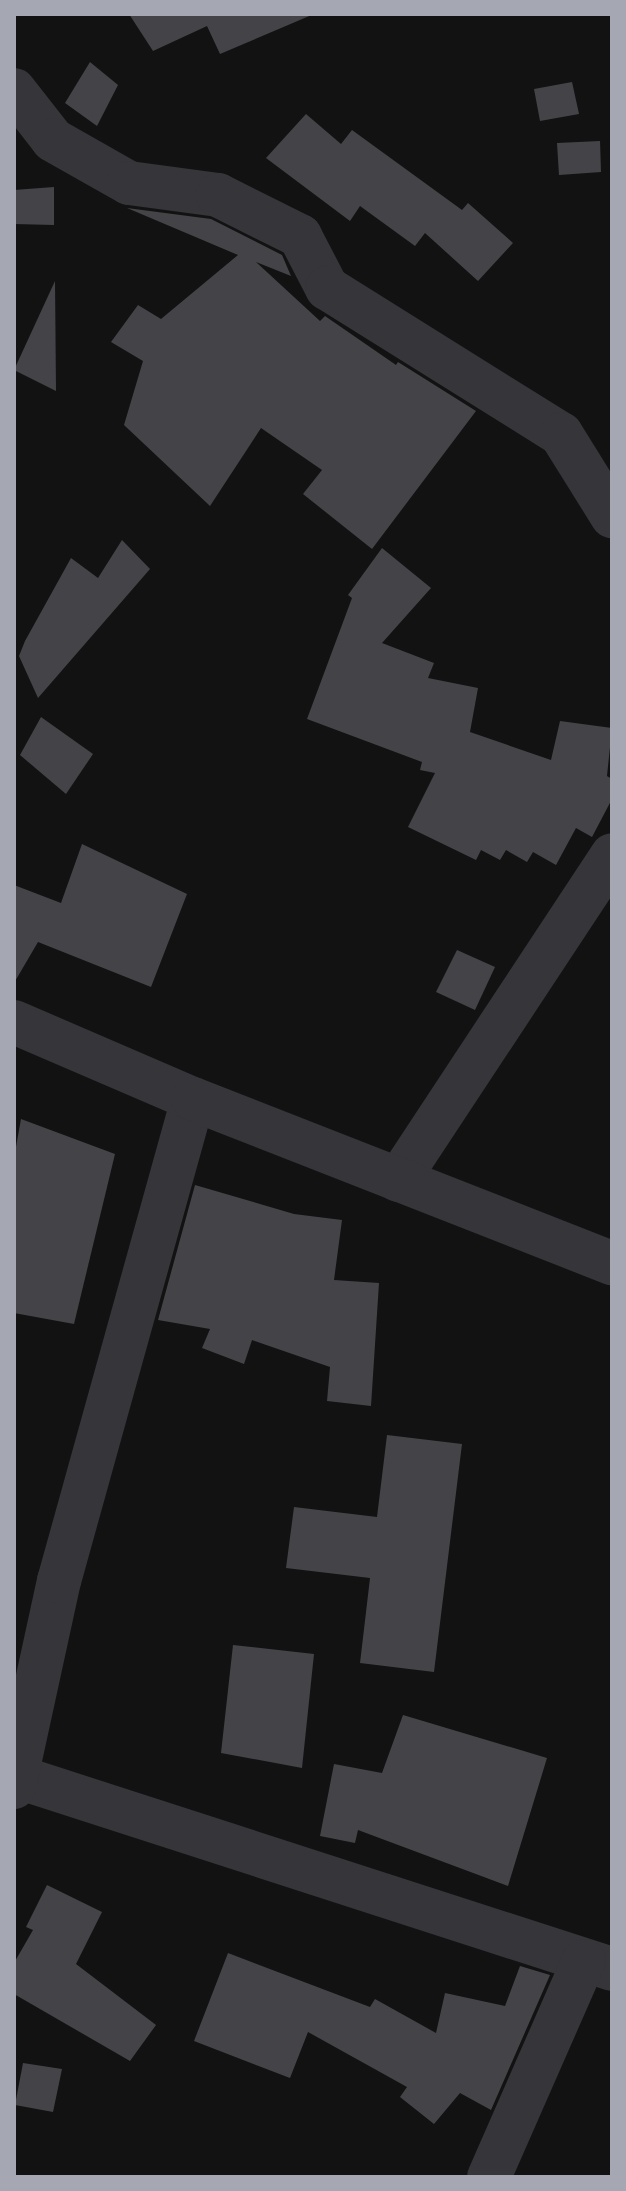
<!DOCTYPE html>
<html>
<head>
<meta charset="utf-8">
<style>
	body { margin:0 }
	#map { position:relative; width:626px; height:2191px; overflow:hidden; background:#121213; font-family:"IBM Plex Sans",sans-serif }
	div>[style] { position:absolute }
	.building>* { inset:0; background:#444448 }
	.minor>* { height:44px; margin:-22px; padding:0 22px; transform-origin:22px; border-radius:22px; background:#35353a }
	.tertiary>* { height:44px; margin:-22px; padding:0 22px; transform-origin:22px; border-radius:22px; background:#35353a }
	span { translate:-50% -50%; white-space:nowrap; text-align:center; line-height:1.15; -webkit-text-stroke:6px #0d0d0e; paint-order:stroke }
	.frame { position:absolute; inset:0; border:16px solid #a5a7b2; pointer-events:none }
</style>
</head>
<body>
<div id="map">
	<div class="building">
		<i style="clip-path:polygon(129px 14px,314px 14px,220px 54px,207px 26px,153px 51px)"></i>
		<i style="clip-path:polygon(90px 62px,118px 85px,97px 126px,65px 103px)"></i>
		<i style="clip-path:polygon(572px 82px,579px 114px,540px 121px,534px 89px)"></i>
		<i style="clip-path:polygon(306px 114px,341px 144px,352px 130px,462px 210px,468px 203px,513px 243px,478px 281px,425px 233px,415px 246px,360px 206px,350px 221px,266px 158px)"></i>
		<i style="clip-path:polygon(600px 141px,601px 172px,559px 175px,557px 143px)"></i>
		<i style="clip-path:polygon(54px 187px,54px 225px,14px 224px,14px 190px)"></i>
		<i style="clip-path:polygon(127px 208px,211px 219px,282px 255px,291px 276px,256px 262px,320px 321px,325px 316px,396px 365px,398px 362px,476px 411px,372px 549px,303px 494px,322px 470px,261px 428px,210px 506px,124px 425px,143px 361px,111px 342px,138px 305px,161px 319px,238px 255px)"></i>
		<i style="clip-path:polygon(55px 281px,56px 391px,14px 370px)"></i>
		<i style="clip-path:polygon(122px 540px,150px 569px,38px 698px,19px 656px,25px 641px,71px 558px,98px 578px)"></i>
		<i style="clip-path:polygon(382px 548px,431px 588px,382px 643px,434px 663px,428px 678px,478px 688px,470px 732px,551px 760px,560px 721px,612px 728px,607px 776px,612px 779px,612px 799px,592px 837px,576px 828px,556px 865px,533px 852px,527px 862px,506px 850px,500px 860px,481px 850px,476px 860px,408px 827px,435px 773px,420px 770px,422px 762px,307px 719px,352px 598px,348px 595px)"></i>
		<i style="clip-path:polygon(41px 717px,93px 754px,66px 794px,20px 755px)"></i>
		<i style="clip-path:polygon(82px 844px,187px 894px,151px 987px,38px 942px,14px 983px,14px 885px,61px 903px)"></i>
		<i style="clip-path:polygon(457px 950px,495px 967px,475px 1010px,436px 992px)"></i>
		<i style="clip-path:polygon(21px 1119px,115px 1154px,74px 1324px,14px 1313px,14px 1158px)"></i>
		<i style="clip-path:polygon(195px 1185px,294px 1214px,342px 1220px,334px 1280px,379px 1283px,371px 1406px,327px 1401px,330px 1367px,252px 1340px,244px 1364px,202px 1348px,210px 1329px,158px 1320px)"></i>
		<i style="clip-path:polygon(387px 1435px,462px 1444px,434px 1672px,360px 1663px,370px 1578px,286px 1568px,294px 1507px,377px 1517px)"></i>
		<i style="clip-path:polygon(233px 1645px,314px 1654px,302px 1768px,221px 1753px)"></i>
		<i style="clip-path:polygon(403px 1715px,547px 1758px,508px 1886px,358px 1830px,355px 1843px,320px 1836px,334px 1764px,382px 1773px)"></i>
		<i style="clip-path:polygon(47px 1885px,102px 1912px,76px 1964px,156px 2025px,130px 2061px,14px 1994px,14px 1963px,33px 1930px,26px 1927px)"></i>
		<i style="clip-path:polygon(228px 1953px,370px 2007px,375px 1999px,436px 2033px,445px 1993px,505px 2006px,520px 1966px,550px 1975px,491px 2110px,460px 2093px,434px 2124px,400px 2097px,407px 2087px,308px 2032px,290px 2078px,194px 2041px)"></i>
		<i style="clip-path:polygon(23px 2063px,62px 2069px,53px 2112px,15px 2105px)"></i>
	</div>
	<div class="minor">
		<i style="left:14px;top:90px;width:63px;rotate:52deg"></i>
		<i style="left:53px;top:140px;width:87px;rotate:29.5deg"></i>
		<i style="left:129px;top:183px;width:90px;rotate:7.7deg"></i>
		<i style="left:218px;top:195px;width:92px;rotate:26.6deg"></i>
		<i style="left:300px;top:236px;width:59px;rotate:62.6deg"></i>
		<i style="left:327px;top:288px;width:276px;rotate:32deg"></i>
		<i style="left:561px;top:434px;width:97px;rotate:58.1deg"></i>
		<i style="left:398px;top:1180px;width:389px;rotate:-56.6deg"></i>
		<i style="left:18px;top:1777px;width:624px;rotate:17.91deg"></i>
		<i style="left:14px;top:1787px;width:211px;rotate:-77.7deg"></i>
		<i style="left:59px;top:1581px;width:500px;rotate:-74.46deg"></i>
		<i style="left:489px;top:2177px;width:236px;rotate:-66.3deg"></i>
	</div>
	<div class="tertiary">
		<i style="left:14px;top:1022px;width:195px;rotate:23.3deg"></i>
		<i style="left:193px;top:1099px;width:450px;rotate:21.4deg"></i>
	</div>
	<div class="frame"></div>
</div>
</body>
</html>
